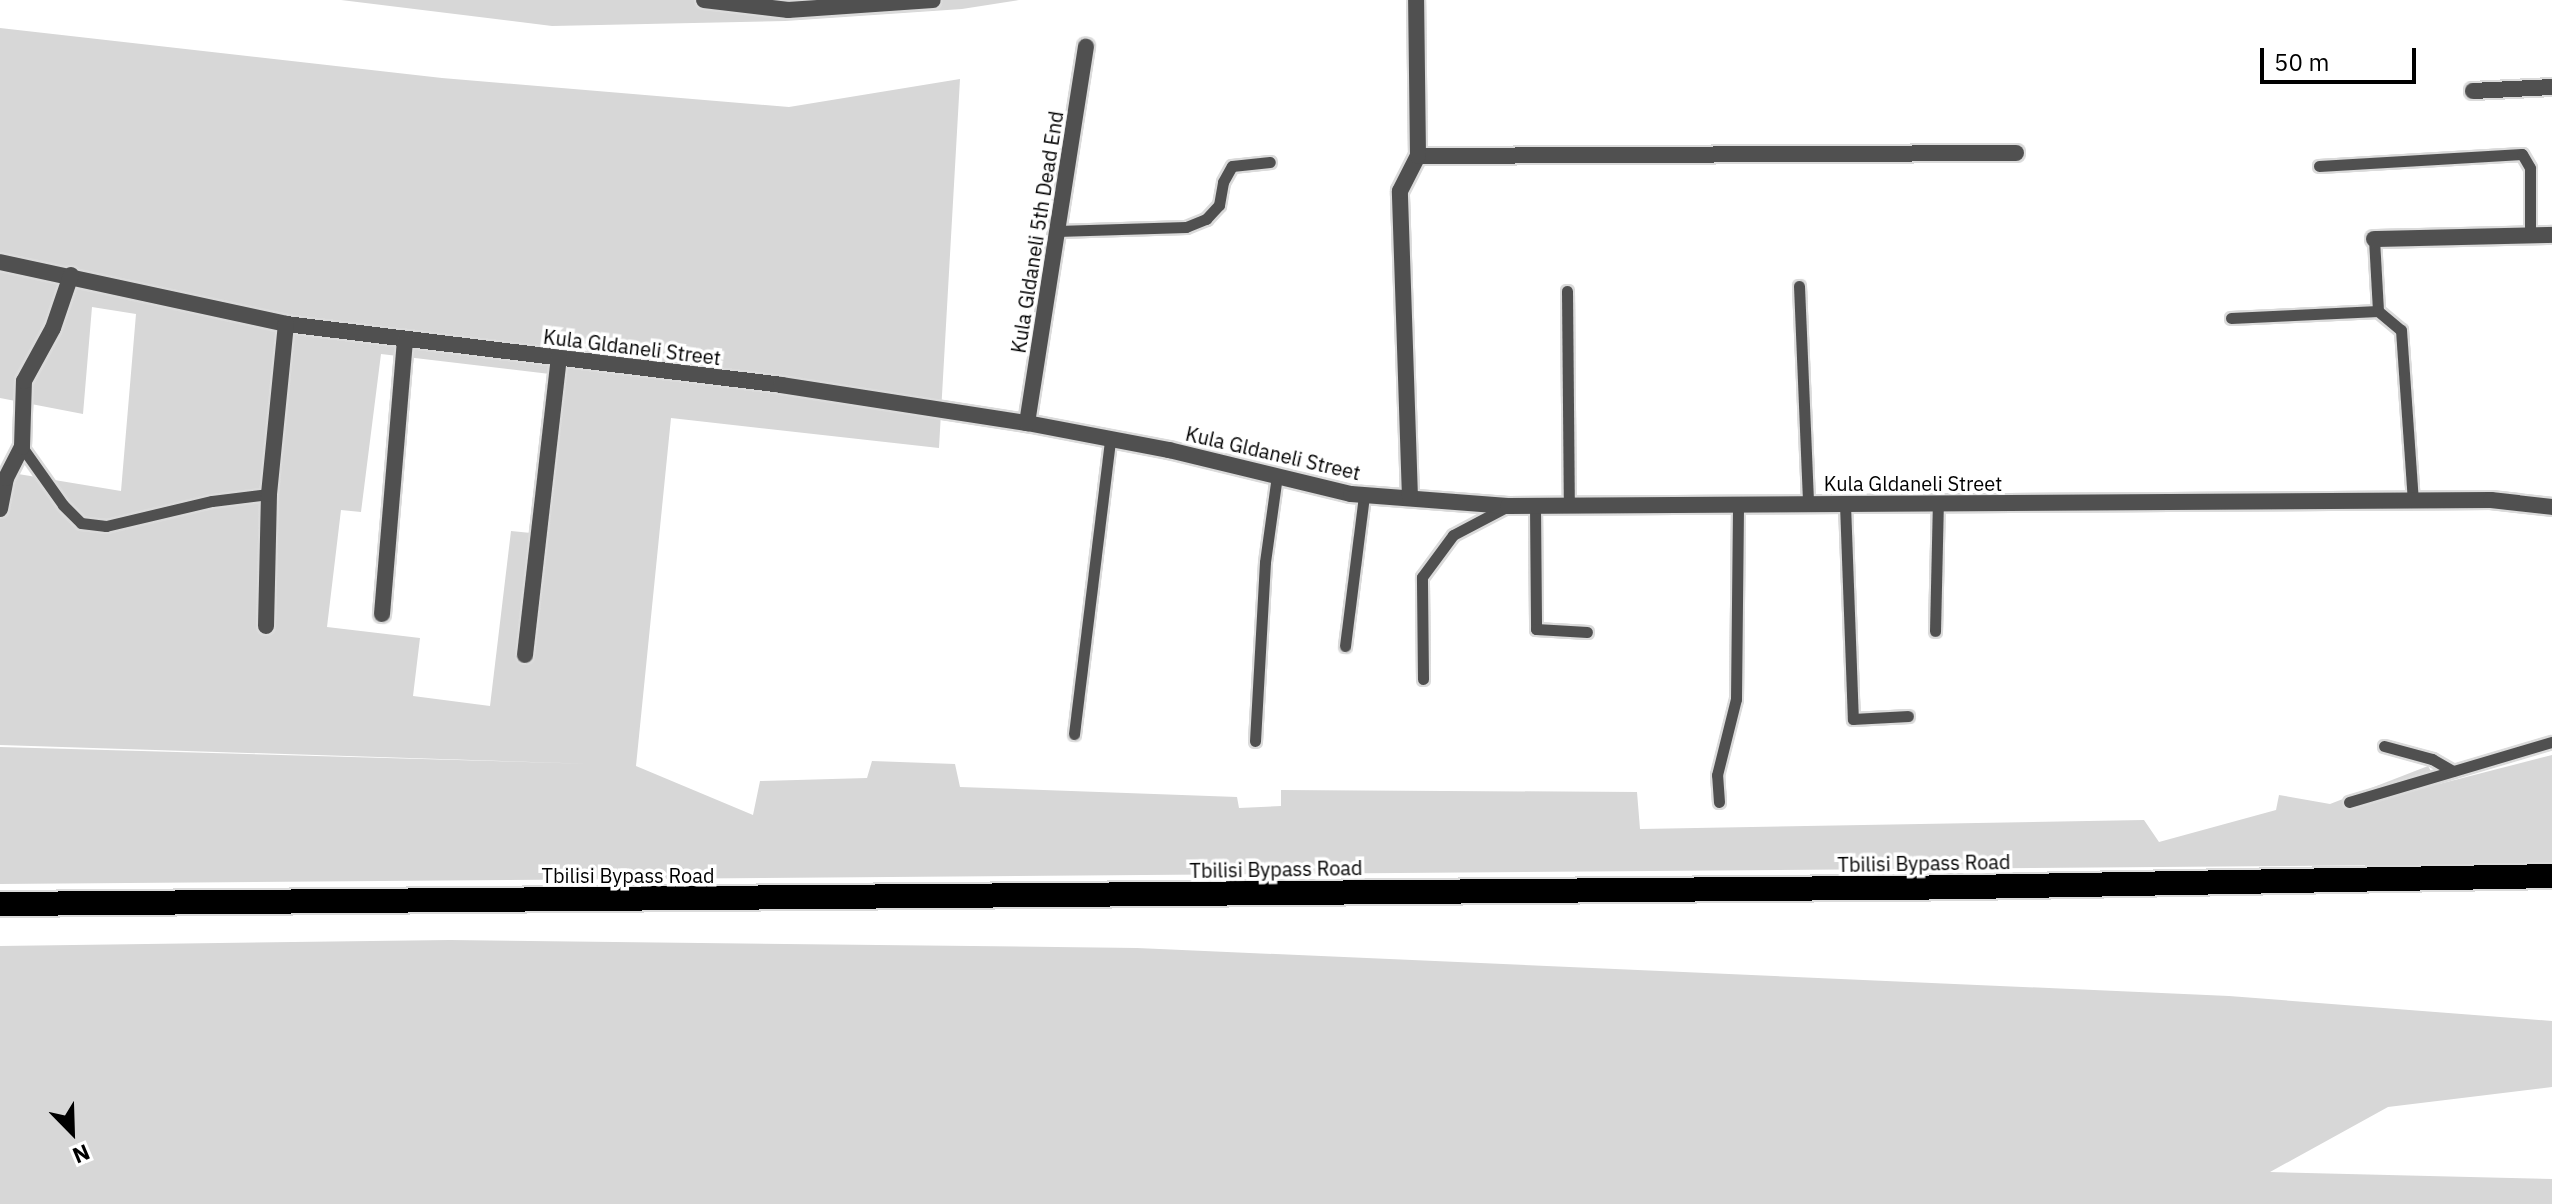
<!DOCTYPE html>
<html>
<head>
<meta charset="utf-8">
<style>
	body { margin:0 }
	#map { position:relative; width:2552px; height:1204px; overflow:hidden; background:#fff; font-family:"IBM Plex Sans",sans-serif }
	div>[style] { position:absolute }
	.green>* { inset:0; background:#d7d7d7 }
	.roads { filter:drop-shadow(2px 0 #dbdbdb) drop-shadow(-2px 0 #dbdbdb) drop-shadow(0 2px #dbdbdb) drop-shadow(0 -2px #dbdbdb) }
	.lane>* { height:11px; margin:-5.5px; padding:0 5.5px; transform-origin:5.5px; border-radius:5.5px; background:#505050 }
	.street>* { height:16px; margin:-8px; padding:0 8px; transform-origin:8px; border-radius:8px; background:#505050 }
	.highway>* { height:24px; margin:-12px; padding:0 12px; transform-origin:12px; border-radius:12px; background:#000 }
	span { translate:-50% -50%; white-space:nowrap; text-align:center; line-height:1.15; -webkit-text-stroke:7px #fff; paint-order:stroke }
	.street-label { font-size:20px; color:#000 }
	.north { position:absolute; left:32px; top:1092px; width:80px; height:80px; -webkit-text-stroke:6px #fff; paint-order:stroke; rotate:157deg; font-size:22px; font-weight:700; line-height:32px; text-align:center; color:#000 }
	.north::after { content:''; display:block; margin:auto; width:28px; height:36px; background:#000; clip-path:polygon(50% 0,100% 100%,50% 72%,0 100%) }
	.scale { position:absolute; left:2260px; top:48px; width:156px; height:36px; box-sizing:border-box; border:4px solid #000; border-top:0; padding-left:10px; font-size:24px; line-height:28px; white-space:nowrap; color:#000; -webkit-text-stroke:6px #fff; paint-order:stroke }
</style>
</head>
<body>
<div id="map">
	<div class="green">
		<i style="clip-path:polygon(341px 0,1019px 0,962px 9px,785px 21px,552px 26px)"></i>
		<i style="clip-path:polygon(evenodd,0 28px,442px 78px,789px 107px,960px 79px,939px 448px,671px 418px,636px 766px,753px 815px,760px 781px,867px 778px,872px 761px,955px 764px,960px 787px,1237px 797px,1239px 808px,1281px 806px,1281px 790px,1637px 792px,1640px 829px,2144px 820px,2159px 842px,2276px 810px,2279px 795px,2330px 804px,2428px 766px,2439px 784px,2552px 755px,2552px 864px,0 884px,0 747px,594px 764px,0 745px,0 471px,121px 491px,136px 314px,92px 307px,83px 414px,0 398px,0 28px,381px 354px,550px 374px,531px 533px,511px 531px,490px 706px,413px 696px,420px 638px,327px 627px,341px 510px,361px 512px,381px 354px)"></i>
		<i style="clip-path:polygon(450px 940px,1137px 948px,2229px 996px,2552px 1021px,2552px 1087px,2388px 1107px,2270px 1172px,2552px 1179px,2552px 1204px,0 1204px,0 946px)"></i>
	</div>
	<div class="roads">
		<div class="lane">
			<i style="left:2319px;top:166px;width:203px;rotate:-3.4deg"></i>
			<i style="left:2522px;top:154px;width:16px;rotate:60deg"></i>
			<i style="left:2530px;top:168px;width:67px;rotate:90deg"></i>
			<i style="left:1057px;top:231px;width:129px;rotate:-1.8deg"></i>
			<i style="left:1186px;top:227px;width:22px;rotate:-22deg"></i>
			<i style="left:1206px;top:219px;width:19px;rotate:-47deg"></i>
			<i style="left:1219px;top:205px;width:23px;rotate:-80deg"></i>
			<i style="left:1223px;top:182px;width:18px;rotate:-61deg"></i>
			<i style="left:1232px;top:166px;width:38px;rotate:-6deg"></i>
			<i style="left:2374px;top:239px;width:72px;rotate:86.8deg"></i>
			<i style="left:1799px;top:286px;width:218px;rotate:87.6deg"></i>
			<i style="left:1567px;top:291px;width:215px;rotate:89.5deg"></i>
			<i style="left:2231px;top:318px;width:147px;rotate:-2.7deg"></i>
			<i style="left:2378px;top:311px;width:30px;rotate:40deg"></i>
			<i style="left:2401px;top:330px;width:171px;rotate:86deg"></i>
			<i style="left:22px;top:447px;width:71px;rotate:54.7deg"></i>
			<i style="left:63px;top:505px;width:25px;rotate:45deg"></i>
			<i style="left:81px;top:523px;width:25px;rotate:7deg"></i>
			<i style="left:106px;top:526px;width:109px;rotate:-13.3deg"></i>
			<i style="left:212px;top:501px;width:57px;rotate:-7deg"></i>
			<i style="left:1845px;top:504px;width:215px;rotate:87.9deg"></i>
			<i style="left:1853px;top:719px;width:55px;rotate:-3.1deg"></i>
			<i style="left:1535px;top:506px;width:123px;rotate:89.5deg"></i>
			<i style="left:1536px;top:629px;width:51px;rotate:3.4deg"></i>
			<i style="left:1935px;top:631px;width:128px;rotate:-88.7deg"></i>
			<i style="left:1345px;top:646px;width:152px;rotate:-82.8deg"></i>
			<i style="left:1423px;top:679px;width:102px;rotate:-90.6deg"></i>
			<i style="left:1422px;top:577px;width:52px;rotate:-53.6deg"></i>
			<i style="left:1453px;top:535px;width:62px;rotate:-27.8deg"></i>
			<i style="left:1074px;top:734px;width:297px;rotate:-83deg"></i>
			<i style="left:1255px;top:741px;width:179px;rotate:-86.8deg"></i>
			<i style="left:1265px;top:562px;width:87px;rotate:-82.1deg"></i>
			<i style="left:2384px;top:746px;width:50px;rotate:15.2deg"></i>
			<i style="left:2432px;top:759px;width:24px;rotate:30deg"></i>
			<i style="left:1719px;top:802px;width:27px;rotate:-94deg"></i>
			<i style="left:1717px;top:775px;width:78px;rotate:-76deg"></i>
			<i style="left:1736px;top:699px;width:194px;rotate:-89.4deg"></i>
			<i style="left:2349px;top:802px;width:212px;rotate:-16.5deg"></i>
		</div>
		<div class="street">
			<i style="left:704px;top:0;width:85px;rotate:6.8deg"></i>
			<i style="left:788px;top:10px;width:145px;rotate:-3.9deg"></i>
			<i style="left:2473px;top:91px;width:79px;rotate:-2.9deg"></i>
			<i style="left:1418px;top:156px;width:598px;rotate:-0.29deg"></i>
			<i style="left:2374px;top:239px;width:178px;rotate:-1.3deg"></i>
			<i style="left:0;top:262px;width:293px;rotate:12.2deg"></i>
			<i style="left:286px;top:324px;width:499px;rotate:7deg"></i>
			<i style="left:781px;top:385px;width:249px;rotate:8.8deg"></i>
			<i style="left:1027px;top:423px;width:145px;rotate:10.8deg"></i>
			<i style="left:1169px;top:450px;width:187px;rotate:13.6deg"></i>
			<i style="left:1351px;top:494px;width:157px;rotate:4.4deg"></i>
			<i style="left:1508px;top:506px;width:983px;rotate:-0.35deg"></i>
			<i style="left:2491px;top:500px;width:61px;rotate:6.5deg"></i>
			<i style="left:1027px;top:423px;width:381px;rotate:-81.1deg"></i>
			<i style="left:1410px;top:498px;width:307px;rotate:-91.9deg"></i>
			<i style="left:1400px;top:191px;width:39px;rotate:-63deg"></i>
			<i style="left:1418px;top:156px;width:156px;rotate:-90.7deg"></i>
			<i style="left:0;top:509px;width:32px;rotate:-79deg"></i>
			<i style="left:6px;top:478px;width:35px;rotate:-63deg"></i>
			<i style="left:22px;top:447px;width:66px;rotate:-88.3deg"></i>
			<i style="left:24px;top:381px;width:60px;rotate:-61.3deg"></i>
			<i style="left:53px;top:328px;width:56px;rotate:-71.2deg"></i>
			<i style="left:382px;top:614px;width:276px;rotate:-85.2deg"></i>
			<i style="left:266px;top:626px;width:132px;rotate:-88.7deg"></i>
			<i style="left:269px;top:494px;width:171px;rotate:-84.3deg"></i>
			<i style="left:525px;top:655px;width:299px;rotate:-83.5deg"></i>
		</div>
		<div class="highway">
			<i style="left:0;top:904px;width:1970px;rotate:-0.49deg"></i>
			<i style="left:1970px;top:887px;width:582px;rotate:-1.08deg"></i>
		</div>
	</div>
	<div class="street-label">
		<span style="left:1037px;top:232px;rotate:-81deg">Kula Gldaneli 5th Dead End</span>
		<span style="left:632px;top:347px;rotate:7deg">Kula Gldaneli Street</span>
		<span style="left:1273px;top:453px;rotate:13deg">Kula Gldaneli Street</span>
		<span style="left:1913px;top:483px">Kula Gldaneli Street</span>
		<span style="left:1924px;top:863px;rotate:-1deg">Tbilisi Bypass Road</span>
		<span style="left:1276px;top:869px;rotate:-1deg">Tbilisi Bypass Road</span>
		<span style="left:628px;top:875px">Tbilisi Bypass Road</span>
	</div>
	<div class="north">N</div>
	<div class="scale">50 m</div>
</div>
</body>
</html>
